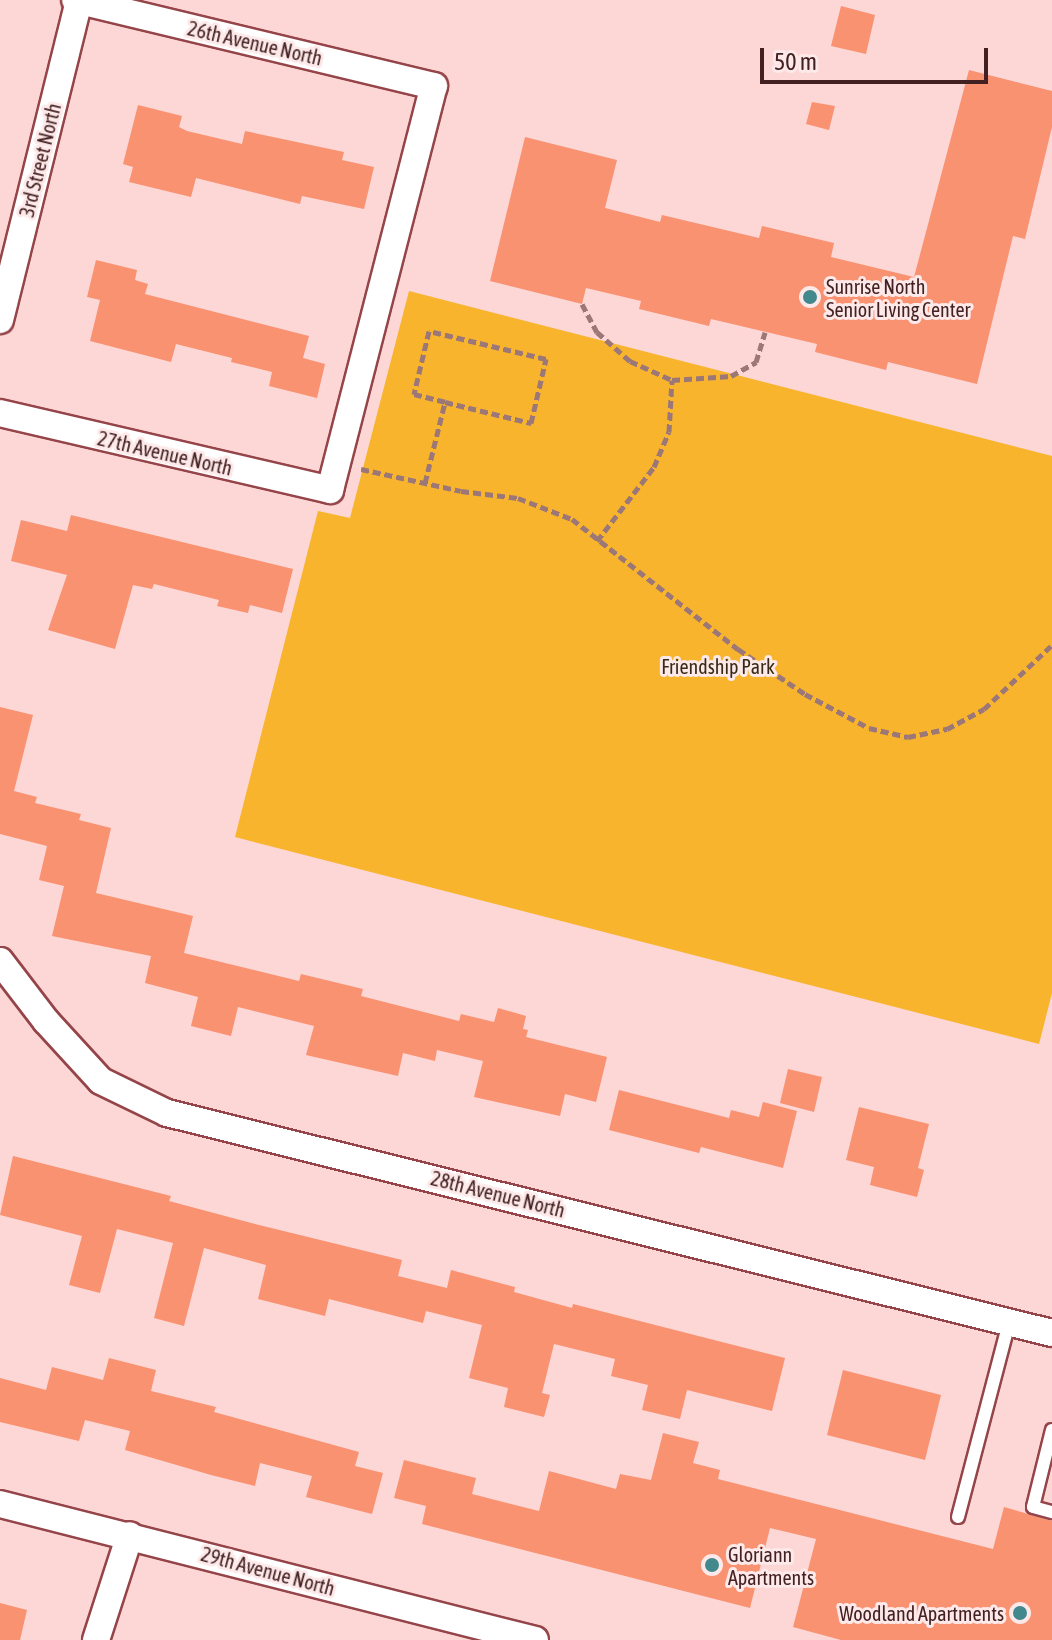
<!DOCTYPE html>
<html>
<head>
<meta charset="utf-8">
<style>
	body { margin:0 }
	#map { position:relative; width:1052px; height:1640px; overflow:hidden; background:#fdd6d6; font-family:"Asap Condensed",sans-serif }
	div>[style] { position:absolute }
	.green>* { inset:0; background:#f8b42c }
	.building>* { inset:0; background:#f99271 }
	.path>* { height:5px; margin-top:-2.5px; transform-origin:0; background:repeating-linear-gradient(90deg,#9c7778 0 8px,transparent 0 12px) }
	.roads { filter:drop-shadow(2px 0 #954549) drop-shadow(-2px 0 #954549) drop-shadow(0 2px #954549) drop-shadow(0 -2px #954549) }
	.service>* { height:12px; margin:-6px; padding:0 6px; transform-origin:6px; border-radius:6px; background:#fff }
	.minor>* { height:26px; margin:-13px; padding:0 13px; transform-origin:13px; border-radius:13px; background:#fff }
	.dots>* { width:22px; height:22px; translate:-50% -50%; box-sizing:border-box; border:4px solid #fde9e9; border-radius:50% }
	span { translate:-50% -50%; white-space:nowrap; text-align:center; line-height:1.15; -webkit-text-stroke:6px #fde9e9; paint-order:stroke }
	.street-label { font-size:20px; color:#432021 }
	.poi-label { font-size:20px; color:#432021 }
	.left { translate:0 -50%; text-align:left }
	.right { translate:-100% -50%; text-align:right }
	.park-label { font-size:20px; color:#382b16 }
	.scale { position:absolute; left:760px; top:48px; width:228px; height:36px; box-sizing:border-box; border:4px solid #432021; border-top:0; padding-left:10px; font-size:24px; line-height:28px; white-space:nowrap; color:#432021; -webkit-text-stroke:6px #fde9e9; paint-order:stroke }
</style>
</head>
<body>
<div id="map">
	<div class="green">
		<i style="clip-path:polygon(409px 291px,1052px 456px,1052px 993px,1039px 1044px,235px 837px,318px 511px,350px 518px)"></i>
	</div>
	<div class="building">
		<i style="clip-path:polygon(841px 6px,875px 15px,866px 54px,831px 46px)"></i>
		<i style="clip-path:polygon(969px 70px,1052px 91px,1052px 127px,1025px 239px,1013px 236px,977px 384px,888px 362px,886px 370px,815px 352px,817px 344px,711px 319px,709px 326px,639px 309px,641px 301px,586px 288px,582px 304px,490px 281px,525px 137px,617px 160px,605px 208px,660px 222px,662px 215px,759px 238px,762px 226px,834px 243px,831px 257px,914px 277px)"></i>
		<i style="clip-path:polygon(812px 102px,835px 106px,829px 130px,806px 124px)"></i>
		<i style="clip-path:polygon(138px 105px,182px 116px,179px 127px,187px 131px,242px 144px,245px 131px,344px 152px,342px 160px,374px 167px,364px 209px,302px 196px,300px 204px,196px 178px,191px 197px,129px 182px,133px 167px,123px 164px)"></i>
		<i style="clip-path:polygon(96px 260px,137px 270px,135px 280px,148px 284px,145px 294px,309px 336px,303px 358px,325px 364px,317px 398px,269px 386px,272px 372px,231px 362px,232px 358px,176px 344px,171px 362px,90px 341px,100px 300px,87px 297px)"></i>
		<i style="clip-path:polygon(71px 515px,293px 569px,282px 613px,250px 605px,248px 613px,217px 606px,219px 600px,154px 584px,152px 589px,133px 585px,115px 649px,48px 630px,67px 575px,11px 561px,21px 520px,67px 531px)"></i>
		<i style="clip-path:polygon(0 707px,33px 715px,14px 791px,37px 797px,35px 803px,81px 814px,79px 820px,111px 828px,96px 893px,193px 916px,184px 953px,299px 981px,301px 974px,363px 989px,361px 996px,459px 1021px,461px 1014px,494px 1022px,498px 1008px,526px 1016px,523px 1029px,528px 1030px,526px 1037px,607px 1057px,596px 1102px,565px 1094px,560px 1116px,474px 1097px,483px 1061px,437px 1050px,435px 1061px,403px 1053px,398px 1076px,306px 1055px,314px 1026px,238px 1007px,231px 1036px,191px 1026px,198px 997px,145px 983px,151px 956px,52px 936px,64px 886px,39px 880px,47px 846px,0 834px)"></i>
		<i style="clip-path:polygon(788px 1069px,822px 1077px,814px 1112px,780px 1103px)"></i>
		<i style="clip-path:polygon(619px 1090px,729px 1118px,731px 1110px,759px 1117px,763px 1102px,797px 1111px,783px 1168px,701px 1147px,699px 1153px,609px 1130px)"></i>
		<i style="clip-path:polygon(859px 1107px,929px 1124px,918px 1168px,924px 1170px,917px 1197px,870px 1185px,874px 1167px,846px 1160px)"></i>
		<i style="clip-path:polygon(13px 1156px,171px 1196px,169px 1201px,259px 1225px,402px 1260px,398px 1276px,447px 1288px,451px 1270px,515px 1287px,514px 1292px,572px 1308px,573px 1304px,785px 1358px,772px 1411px,687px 1390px,680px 1419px,642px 1410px,648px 1385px,611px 1376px,615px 1359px,554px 1344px,542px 1393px,550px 1395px,544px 1417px,504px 1407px,508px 1388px,469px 1378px,482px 1325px,426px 1311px,423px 1323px,329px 1299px,325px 1316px,258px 1299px,266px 1265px,204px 1248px,184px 1326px,154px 1318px,173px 1243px,117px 1229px,100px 1293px,69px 1285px,82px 1236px,0 1215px)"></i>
		<i style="clip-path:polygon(109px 1358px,156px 1370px,151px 1391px,216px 1407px,214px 1412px,359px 1452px,355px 1466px,383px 1473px,372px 1514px,306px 1497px,312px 1476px,260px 1463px,255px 1486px,211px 1475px,125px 1450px,130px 1431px,85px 1420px,79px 1441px,0 1422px,0 1378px,46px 1390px,52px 1367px,103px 1380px)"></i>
		<i style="clip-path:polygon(843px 1370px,941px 1395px,925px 1460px,827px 1435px)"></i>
		<i style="clip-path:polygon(663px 1433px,699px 1442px,693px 1463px,720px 1470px,718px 1479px,993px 1549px,1004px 1507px,1052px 1521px,1052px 1640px,841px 1640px,793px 1627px,816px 1539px,770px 1528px,750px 1608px,422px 1524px,426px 1506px,394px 1498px,404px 1460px,476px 1478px,472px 1494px,539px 1511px,549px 1471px,616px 1489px,620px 1474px,651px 1480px)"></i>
		<i style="clip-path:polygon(0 1603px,27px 1610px,20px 1640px,0 1640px)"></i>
	</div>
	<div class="path">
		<i style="left:582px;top:304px;width:32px;rotate:62deg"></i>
		<i style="left:597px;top:332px;width:44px;rotate:41.3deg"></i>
		<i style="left:630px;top:361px;width:46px;rotate:24.3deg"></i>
		<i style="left:672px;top:380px;width:59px;rotate:-3.9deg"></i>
		<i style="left:731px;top:376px;width:29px;rotate:-29deg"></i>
		<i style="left:756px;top:362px;width:31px;rotate:-73deg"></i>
		<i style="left:361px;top:469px;width:102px;rotate:12.4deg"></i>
		<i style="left:461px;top:491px;width:57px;rotate:7deg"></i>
		<i style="left:518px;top:498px;width:58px;rotate:21.3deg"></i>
		<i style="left:572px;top:519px;width:211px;rotate:38.1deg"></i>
		<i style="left:738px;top:649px;width:81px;rotate:33.9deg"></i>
		<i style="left:805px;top:694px;width:72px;rotate:28deg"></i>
		<i style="left:869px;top:728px;width:40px;rotate:13deg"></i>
		<i style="left:908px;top:737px;width:40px;rotate:-12deg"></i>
		<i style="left:947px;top:729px;width:42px;rotate:-28.4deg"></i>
		<i style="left:984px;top:709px;width:93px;rotate:-43.3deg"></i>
		<i style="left:425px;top:483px;width:83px;rotate:-76.1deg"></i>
		<i style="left:445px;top:402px;width:89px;rotate:13.7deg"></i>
		<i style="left:531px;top:423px;width:66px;rotate:-76.8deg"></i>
		<i style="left:546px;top:359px;width:120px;rotate:-166.5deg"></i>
		<i style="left:429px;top:331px;width:65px;rotate:103.4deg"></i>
		<i style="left:414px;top:394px;width:32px;rotate:14deg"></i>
		<i style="left:597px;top:541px;width:93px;rotate:-52.4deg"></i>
		<i style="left:654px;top:467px;width:38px;rotate:-67deg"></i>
		<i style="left:669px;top:432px;width:52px;rotate:-86.7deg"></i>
	</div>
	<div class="roads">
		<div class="service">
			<i style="left:1052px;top:1430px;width:79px;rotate:103.9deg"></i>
			<i style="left:1033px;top:1507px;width:20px;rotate:15deg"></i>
			<i style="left:958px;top:1517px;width:202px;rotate:-75.3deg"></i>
		</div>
		<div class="minor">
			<i style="left:0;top:320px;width:330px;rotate:-76.1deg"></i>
			<i style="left:0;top:413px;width:339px;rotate:13.1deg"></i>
			<i style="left:330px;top:490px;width:417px;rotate:-75.6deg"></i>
			<i style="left:434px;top:86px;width:369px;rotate:-166.5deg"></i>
			<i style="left:0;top:961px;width:76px;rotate:52.5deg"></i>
			<i style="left:46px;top:1021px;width:81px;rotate:47.5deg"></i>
			<i style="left:101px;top:1081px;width:73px;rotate:25.9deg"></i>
			<i style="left:167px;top:1113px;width:912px;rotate:13.96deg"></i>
			<i style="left:0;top:1504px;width:552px;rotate:14.26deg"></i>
			<i style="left:96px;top:1640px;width:110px;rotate:-72.1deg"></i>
		</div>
	</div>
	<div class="dots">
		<i style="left:810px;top:297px;background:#41898c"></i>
		<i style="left:712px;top:1565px;background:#41898c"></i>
		<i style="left:1020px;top:1613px;background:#41898c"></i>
	</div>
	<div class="street-label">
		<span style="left:255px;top:43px;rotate:13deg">26th Avenue North</span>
		<span style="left:40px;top:160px;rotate:-76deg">3rd Street North</span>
		<span style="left:165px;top:453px;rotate:13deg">27th Avenue North</span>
		<span style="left:498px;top:1194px;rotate:14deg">28th Avenue North</span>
		<span style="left:268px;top:1571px;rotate:15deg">29th Avenue North</span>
	</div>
	<div class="poi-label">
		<span class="left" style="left:826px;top:298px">Sunrise North<br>Senior Living Center</span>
		<span class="left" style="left:728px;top:1566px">Gloriann<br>Apartments</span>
		<span class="right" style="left:1004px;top:1613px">Woodland Apartments</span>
	</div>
	<div class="park-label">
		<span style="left:718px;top:666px">Friendship Park</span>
	</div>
	<div class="scale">50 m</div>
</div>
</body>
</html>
